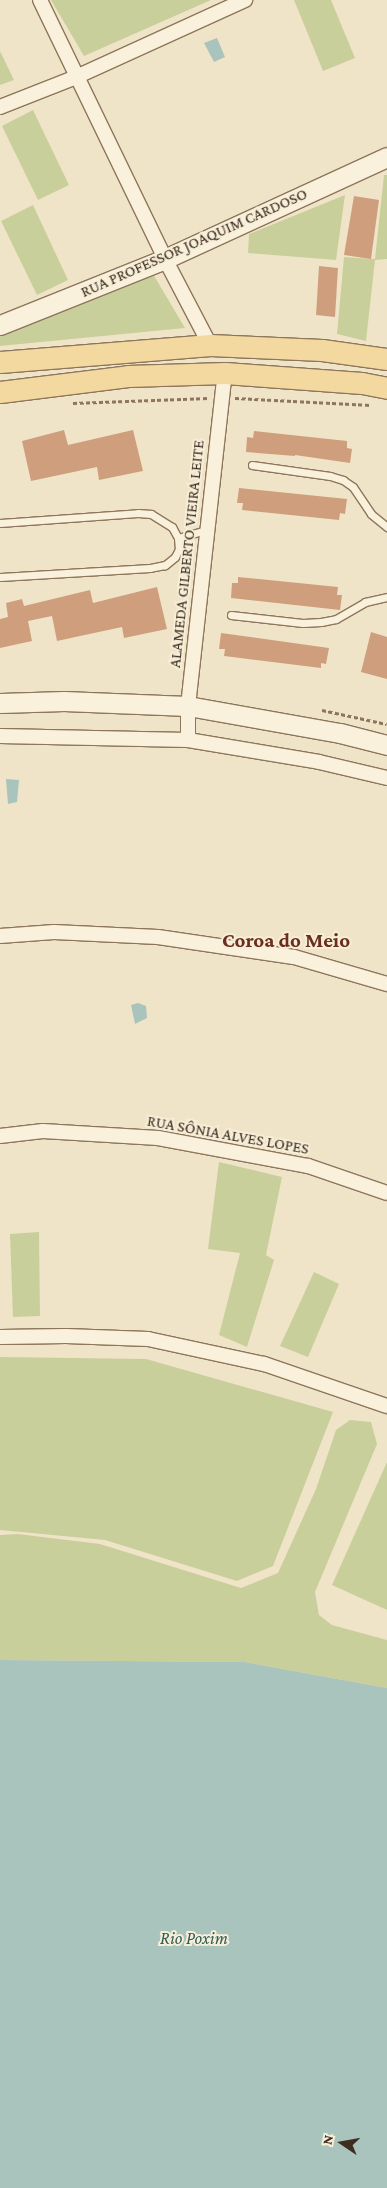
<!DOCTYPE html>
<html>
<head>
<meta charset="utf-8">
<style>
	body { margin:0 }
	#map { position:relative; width:387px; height:2188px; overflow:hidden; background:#f0e4c8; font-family:"Crimson Pro",serif }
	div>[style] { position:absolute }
	.green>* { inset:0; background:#c9cf9b }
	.water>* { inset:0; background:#a9c4bc }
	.building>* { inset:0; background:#cf9f7d }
	.path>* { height:3px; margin-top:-1.5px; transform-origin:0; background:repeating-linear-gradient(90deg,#8d765c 0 4px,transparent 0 6.5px) }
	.roads { filter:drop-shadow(1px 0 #8d765c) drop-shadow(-1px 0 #8d765c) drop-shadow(0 1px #8d765c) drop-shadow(0 -1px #8d765c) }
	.lane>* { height:7px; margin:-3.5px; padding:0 3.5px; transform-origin:3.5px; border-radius:3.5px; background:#faf1dc }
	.street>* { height:14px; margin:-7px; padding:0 7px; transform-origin:7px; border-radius:7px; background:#faf1dc }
	.secondary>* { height:19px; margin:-9.5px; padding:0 9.5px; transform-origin:9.5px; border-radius:9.5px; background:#faf1dc }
	.primary>* { height:21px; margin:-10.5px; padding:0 10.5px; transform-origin:10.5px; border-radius:10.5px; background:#f3d9a0 }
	span { translate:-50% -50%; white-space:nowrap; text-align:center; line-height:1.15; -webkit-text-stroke:4px #f7eed8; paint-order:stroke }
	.street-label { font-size:16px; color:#3d2e20 }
	.water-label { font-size:18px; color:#2f5d5a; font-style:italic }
	.district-label { font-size:21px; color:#6b2e1e; font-weight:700 }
	.north { position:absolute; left:317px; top:2118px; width:50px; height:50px; -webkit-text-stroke:4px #f7eed8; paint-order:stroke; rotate:282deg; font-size:14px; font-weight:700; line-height:20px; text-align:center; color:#3d2e20 }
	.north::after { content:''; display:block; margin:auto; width:18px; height:22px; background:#3d2e20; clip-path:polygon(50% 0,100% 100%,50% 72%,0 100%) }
</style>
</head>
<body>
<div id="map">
	<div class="green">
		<i style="clip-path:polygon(51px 0,211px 0,84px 56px)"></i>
		<i style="clip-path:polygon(294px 0,331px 0,355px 58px,323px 71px)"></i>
		<i style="clip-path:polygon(0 51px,14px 80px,0 85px)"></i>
		<i style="clip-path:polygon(33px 110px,69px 185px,38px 200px,2px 126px)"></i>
		<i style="clip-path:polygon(384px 175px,387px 175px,387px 259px,375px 260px,366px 341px,337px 334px,344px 257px,375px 259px)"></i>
		<i style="clip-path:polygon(345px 195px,336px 260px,248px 253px,249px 234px)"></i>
		<i style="clip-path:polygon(33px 205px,68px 280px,37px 295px,1px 221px)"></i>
		<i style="clip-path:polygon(153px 274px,185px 328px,0 346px,0 335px)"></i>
		<i style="clip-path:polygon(219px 1162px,282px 1177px,266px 1255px,274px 1260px,247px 1347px,219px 1335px,240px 1253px,208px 1249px)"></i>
		<i style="clip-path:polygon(39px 1232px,40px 1316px,13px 1317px,10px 1234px)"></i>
		<i style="clip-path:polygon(314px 1272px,339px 1284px,308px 1357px,280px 1346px)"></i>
		<i style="clip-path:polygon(0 1357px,146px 1359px,333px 1412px,273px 1566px,237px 1581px,105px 1540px,0 1530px)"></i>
		<i style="clip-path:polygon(350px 1420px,371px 1422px,377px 1444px,315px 1592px,319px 1615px,332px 1625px,387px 1640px,387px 1688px,245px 1662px,0 1660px,0 1535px,18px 1534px,100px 1544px,241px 1588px,278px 1573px,316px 1489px,336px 1430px)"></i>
		<i style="clip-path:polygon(387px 1462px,387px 1610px,332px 1585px)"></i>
	</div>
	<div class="water">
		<i style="clip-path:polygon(217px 38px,225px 57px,214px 62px,204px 43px)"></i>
		<i style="clip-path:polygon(6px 779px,19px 780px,17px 802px,8px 804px)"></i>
		<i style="clip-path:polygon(138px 1003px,146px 1006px,147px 1018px,135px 1024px,131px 1005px)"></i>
		<i style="clip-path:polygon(0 1660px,245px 1662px,387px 1688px,387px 2188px,0 2188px)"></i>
	</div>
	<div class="building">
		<i style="clip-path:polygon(354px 196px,379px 200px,371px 259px,344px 255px)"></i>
		<i style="clip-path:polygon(319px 266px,338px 268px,335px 317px,316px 315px)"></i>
		<i style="clip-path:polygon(64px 430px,68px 445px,133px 430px,143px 471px,99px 480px,97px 467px,31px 481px,22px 441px)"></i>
		<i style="clip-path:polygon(254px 431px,347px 441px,347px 448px,352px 449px,350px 463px,295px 455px,295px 456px,246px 452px,247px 437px,253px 438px)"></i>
		<i style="clip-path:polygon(239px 488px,347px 499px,345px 514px,340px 513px,339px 520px,242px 510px,243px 503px,237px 503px)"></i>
		<i style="clip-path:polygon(238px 577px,338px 587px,337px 595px,342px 595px,340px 610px,231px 598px,232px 583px,238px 583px)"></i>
		<i style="clip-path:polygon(157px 587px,167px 629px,124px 638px,122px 627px,57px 641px,52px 616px,28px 621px,32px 641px,0 648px,0 619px,8px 617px,6px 603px,22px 599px,24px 606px,90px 590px,93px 603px)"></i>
		<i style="clip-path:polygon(371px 632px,387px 637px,387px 679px,361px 672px)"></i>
		<i style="clip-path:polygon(221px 633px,329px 648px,326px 664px,321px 663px,321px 668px,224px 656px,225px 649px,219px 649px)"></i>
	</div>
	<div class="path">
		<i style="left:235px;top:398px;width:136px;rotate:2.9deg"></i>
		<i style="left:73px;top:403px;width:136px;rotate:-2.1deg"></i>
		<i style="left:322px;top:710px;width:66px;rotate:12.2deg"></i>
	</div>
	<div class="roads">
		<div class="lane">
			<i style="left:252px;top:465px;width:79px;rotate:8deg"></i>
			<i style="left:330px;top:476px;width:14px;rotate:17deg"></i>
			<i style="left:343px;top:480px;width:12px;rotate:35deg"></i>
			<i style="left:353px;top:487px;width:32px;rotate:56deg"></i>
			<i style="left:371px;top:514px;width:21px;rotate:39deg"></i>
			<i style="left:0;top:523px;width:138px;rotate:-4.1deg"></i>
			<i style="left:138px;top:513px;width:13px;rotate:4deg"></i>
			<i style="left:151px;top:514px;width:25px;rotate:32deg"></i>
			<i style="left:172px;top:527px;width:13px;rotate:61deg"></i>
			<i style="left:178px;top:538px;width:11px;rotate:85deg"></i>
			<i style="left:179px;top:549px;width:9px;rotate:117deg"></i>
			<i style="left:175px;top:557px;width:13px;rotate:141deg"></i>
			<i style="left:165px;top:565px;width:15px;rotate:169deg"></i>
			<i style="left:150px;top:568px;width:150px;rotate:176.6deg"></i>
			<i style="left:178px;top:538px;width:29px;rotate:-16deg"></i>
			<i style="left:231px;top:615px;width:72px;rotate:6.3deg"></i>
			<i style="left:303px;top:623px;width:18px;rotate:-3deg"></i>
			<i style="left:321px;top:622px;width:15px;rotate:-11deg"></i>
			<i style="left:336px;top:619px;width:34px;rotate:-30deg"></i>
			<i style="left:365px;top:602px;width:23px;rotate:-13deg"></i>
		</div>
		<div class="street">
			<i style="left:40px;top:0;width:288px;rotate:64.2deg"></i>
			<i style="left:165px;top:259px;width:97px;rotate:62.4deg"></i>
			<i style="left:0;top:107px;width:82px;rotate:-21.5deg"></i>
			<i style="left:76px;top:77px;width:186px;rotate:-24.5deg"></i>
			<i style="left:0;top:736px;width:188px;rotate:1.2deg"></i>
			<i style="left:188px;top:740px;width:133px;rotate:9.5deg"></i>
			<i style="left:319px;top:762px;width:70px;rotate:13.2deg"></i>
			<i style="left:188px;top:740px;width:34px;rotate:-90deg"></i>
			<i style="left:188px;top:706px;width:335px;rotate:-83.7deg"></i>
			<i style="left:0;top:936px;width:54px;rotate:-4.2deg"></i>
			<i style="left:54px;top:932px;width:104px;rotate:2.8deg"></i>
			<i style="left:158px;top:937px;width:137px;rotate:8.4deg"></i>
			<i style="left:294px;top:957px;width:97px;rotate:16.2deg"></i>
			<i style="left:0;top:1136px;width:43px;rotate:-6.6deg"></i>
			<i style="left:43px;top:1131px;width:115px;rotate:3.5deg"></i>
			<i style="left:158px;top:1138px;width:153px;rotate:10.6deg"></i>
			<i style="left:308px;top:1166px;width:83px;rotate:18.9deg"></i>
			<i style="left:0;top:1337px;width:66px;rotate:-0.9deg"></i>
			<i style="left:66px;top:1336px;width:82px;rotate:2.1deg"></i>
			<i style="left:148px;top:1339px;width:119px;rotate:12.2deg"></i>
			<i style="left:264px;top:1364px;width:130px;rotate:18.9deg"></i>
		</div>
		<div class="secondary">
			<i style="left:0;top:325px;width:178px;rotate:-21.8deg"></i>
			<i style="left:165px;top:259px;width:244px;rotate:-24.7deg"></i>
			<i style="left:0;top:703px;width:64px;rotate:-1.8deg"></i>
			<i style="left:64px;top:701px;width:124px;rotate:2.3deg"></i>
			<i style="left:188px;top:706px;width:154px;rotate:10.1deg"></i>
			<i style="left:340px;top:733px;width:49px;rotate:14.3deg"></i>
		</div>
		<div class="primary">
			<i style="left:0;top:362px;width:211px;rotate:-4.6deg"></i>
			<i style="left:210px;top:345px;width:112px;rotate:2.6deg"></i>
			<i style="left:322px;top:350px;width:66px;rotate:7.9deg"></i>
			<i style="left:0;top:392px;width:129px;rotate:-7.1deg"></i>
			<i style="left:128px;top:376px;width:97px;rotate:-1.8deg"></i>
			<i style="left:225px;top:373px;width:137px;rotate:4.2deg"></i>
			<i style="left:362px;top:383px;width:25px;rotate:11deg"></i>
		</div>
	</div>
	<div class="street-label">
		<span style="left:194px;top:243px;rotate:-24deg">RUA PROFESSOR JOAQUIM CARDOSO</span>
		<span style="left:187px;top:554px;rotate:-84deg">ALAMEDA GILBERTO VIEIRA LEITE</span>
		<span style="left:228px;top:1135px;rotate:10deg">RUA SÔNIA ALVES LOPES</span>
	</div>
	<div class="water-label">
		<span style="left:194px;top:1938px">Rio Poxim</span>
	</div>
	<div class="district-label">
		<span style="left:286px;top:940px">Coroa do Meio</span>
	</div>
	<div class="north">N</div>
</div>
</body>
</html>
